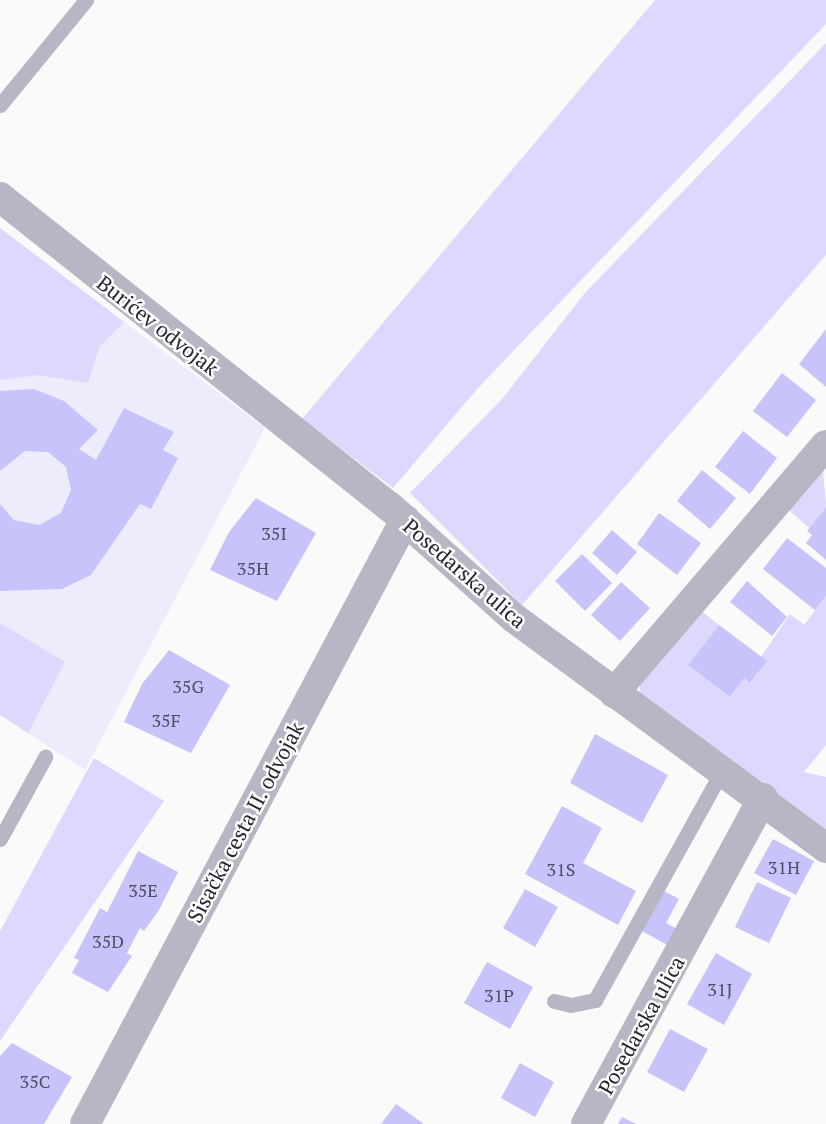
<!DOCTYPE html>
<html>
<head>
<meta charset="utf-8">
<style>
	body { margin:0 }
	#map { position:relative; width:826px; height:1124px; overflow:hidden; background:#fafafa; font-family:"PT Serif",serif }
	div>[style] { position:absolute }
	.built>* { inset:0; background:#edecfc }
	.green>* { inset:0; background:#dcd8fe }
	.building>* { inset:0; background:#c9c3fb }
	.service>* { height:15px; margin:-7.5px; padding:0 7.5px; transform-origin:7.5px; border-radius:7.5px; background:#b7b6c5 }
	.minor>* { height:30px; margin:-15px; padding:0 15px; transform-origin:15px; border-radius:15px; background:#b7b6c5 }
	span { translate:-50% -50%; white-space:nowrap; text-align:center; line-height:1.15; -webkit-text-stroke:5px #fff; paint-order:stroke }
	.number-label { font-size:18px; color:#4f4c64 }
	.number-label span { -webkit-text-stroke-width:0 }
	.street-label { font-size:21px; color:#262531 }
</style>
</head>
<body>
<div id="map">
	<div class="built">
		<i style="clip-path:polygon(0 228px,265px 428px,85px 770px,0 715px)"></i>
	</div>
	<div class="green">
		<i style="clip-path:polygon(655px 0,826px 0,826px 24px,478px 388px,393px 488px,302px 419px)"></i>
		<i style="clip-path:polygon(826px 43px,826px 255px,522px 605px,410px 493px,503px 398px,584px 294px)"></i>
		<i style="clip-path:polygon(0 228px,124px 322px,99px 347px,88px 383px,39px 375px,0 380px)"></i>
		<i style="clip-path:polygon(823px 470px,826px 507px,809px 528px,789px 510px)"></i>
		<i style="clip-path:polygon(826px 596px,826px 745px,804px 772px,826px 777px,826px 833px,639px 693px,641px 680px,699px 609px,719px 625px,688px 665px,730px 697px,744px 678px,751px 683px,766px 662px,761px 657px,790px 614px,804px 625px)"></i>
		<i style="clip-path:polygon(0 623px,65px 662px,28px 733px,0 715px)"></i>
		<i style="clip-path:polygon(94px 758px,164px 801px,0 1041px,0 931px)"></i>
	</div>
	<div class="building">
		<i style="clip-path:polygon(826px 329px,826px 387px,799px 364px)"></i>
		<i style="clip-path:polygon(782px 373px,816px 400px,787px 437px,753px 411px)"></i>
		<i style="clip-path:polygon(34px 389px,64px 401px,98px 430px,79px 449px,96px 460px,124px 408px,174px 432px,163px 450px,178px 458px,151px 509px,140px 504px,91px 575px,62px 589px,0 591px,0 504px,14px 520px,39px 525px,61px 513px,71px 490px,66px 467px,48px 452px,25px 451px,0 471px,0 391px)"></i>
		<i style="clip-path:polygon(743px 431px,777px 458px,750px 494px,715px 467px)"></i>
		<i style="clip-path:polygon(702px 470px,736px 498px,710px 529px,677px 501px)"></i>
		<i style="clip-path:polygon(256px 498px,316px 533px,277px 601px,210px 570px,229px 532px)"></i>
		<i style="clip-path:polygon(826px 507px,826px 560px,806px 543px,812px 535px,807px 531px)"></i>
		<i style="clip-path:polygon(659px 513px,701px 543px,677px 575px,637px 544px)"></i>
		<i style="clip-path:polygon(612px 530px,637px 552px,617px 575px,592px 553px)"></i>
		<i style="clip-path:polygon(787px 538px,826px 568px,826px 596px,815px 610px,763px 569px)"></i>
		<i style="clip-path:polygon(582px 554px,612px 583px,585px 611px,555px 581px)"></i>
		<i style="clip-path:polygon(747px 581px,787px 617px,772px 636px,730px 602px)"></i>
		<i style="clip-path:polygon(621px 582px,650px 608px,620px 641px,591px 615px)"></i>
		<i style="clip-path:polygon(719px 625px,767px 661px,750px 683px,744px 678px,730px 697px,688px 665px)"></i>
		<i style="clip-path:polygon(169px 650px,230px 685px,191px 753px,124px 722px,142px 684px)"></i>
		<i style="clip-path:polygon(595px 734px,668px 775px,642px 823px,570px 783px)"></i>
		<i style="clip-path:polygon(562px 806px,602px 828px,583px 863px,636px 891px,618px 925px,525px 874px)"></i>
		<i style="clip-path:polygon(773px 839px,814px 861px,796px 895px,754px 873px)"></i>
		<i style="clip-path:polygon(138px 851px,178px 872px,159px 910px,144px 931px,140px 928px,127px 953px,132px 956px,108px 992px,72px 973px,79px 960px,74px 958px,100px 908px,107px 912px)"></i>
		<i style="clip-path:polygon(757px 882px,791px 898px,769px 943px,735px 927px)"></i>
		<i style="clip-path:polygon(525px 889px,558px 907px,535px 947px,503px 928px)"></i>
		<i style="clip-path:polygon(664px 891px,679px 899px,666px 923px,677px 929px,667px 945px,642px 931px)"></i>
		<i style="clip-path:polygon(716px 953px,752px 974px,724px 1025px,687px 1004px)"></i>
		<i style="clip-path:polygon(487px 962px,533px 987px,510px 1029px,464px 1003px)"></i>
		<i style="clip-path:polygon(670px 1029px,708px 1049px,684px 1092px,647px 1072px)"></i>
		<i style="clip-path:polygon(12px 1043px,72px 1077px,44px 1124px,0 1124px,0 1056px)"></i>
		<i style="clip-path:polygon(520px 1063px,554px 1082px,535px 1117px,501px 1098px)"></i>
		<i style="clip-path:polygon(396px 1104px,424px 1124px,381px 1124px)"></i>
		<i style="clip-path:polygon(622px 1117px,636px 1124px,618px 1124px)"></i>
	</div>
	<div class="service">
		<i style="left:0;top:105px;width:136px;rotate:-50.7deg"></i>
		<i style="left:0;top:839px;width:94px;rotate:-61.2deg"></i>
		<i style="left:554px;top:1001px;width:17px;rotate:13deg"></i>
		<i style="left:571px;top:1005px;width:25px;rotate:-12deg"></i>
		<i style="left:595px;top:1000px;width:262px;rotate:-61deg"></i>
	</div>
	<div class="minor">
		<i style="left:0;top:197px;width:497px;rotate:38.5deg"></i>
		<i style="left:389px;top:506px;width:168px;rotate:41.9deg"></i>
		<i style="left:514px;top:618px;width:388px;rotate:36.4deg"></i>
		<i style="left:614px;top:693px;width:326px;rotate:-49.5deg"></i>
		<i style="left:85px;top:1124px;width:684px;rotate:-62.09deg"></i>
		<i style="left:586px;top:1124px;width:371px;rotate:-61.5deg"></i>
	</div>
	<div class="number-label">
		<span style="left:274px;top:533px">35I</span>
		<span style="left:253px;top:568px">35H</span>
		<span style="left:188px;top:686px">35G</span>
		<span style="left:166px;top:720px">35F</span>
		<span style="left:784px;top:867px">31H</span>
		<span style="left:561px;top:869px">31S</span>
		<span style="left:143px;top:890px">35E</span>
		<span style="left:108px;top:941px">35D</span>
		<span style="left:720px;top:989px">31J</span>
		<span style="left:499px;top:995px">31P</span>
		<span style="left:35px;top:1081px">35C</span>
	</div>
	<div class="street-label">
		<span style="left:158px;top:325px;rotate:38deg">Burićev odvojak</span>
		<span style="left:465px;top:573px;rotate:41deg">Posedarska ulica</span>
		<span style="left:245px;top:822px;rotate:-62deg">Sisačka cesta II. odvojak</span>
		<span style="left:641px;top:1025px;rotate:-61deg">Posedarska ulica</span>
	</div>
</div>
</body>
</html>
